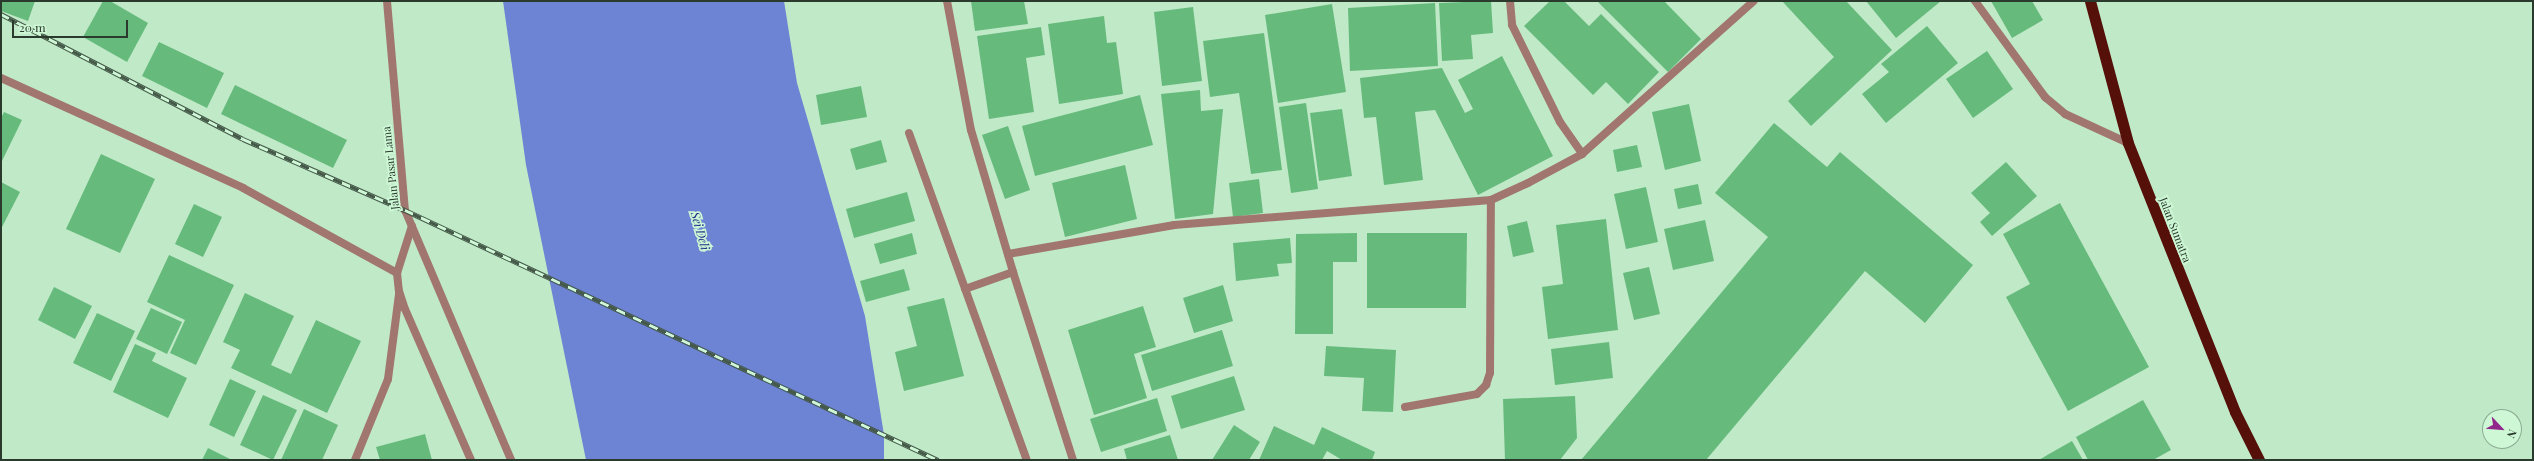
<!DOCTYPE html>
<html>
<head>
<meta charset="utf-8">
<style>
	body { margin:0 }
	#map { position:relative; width:2534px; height:461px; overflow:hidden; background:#c0e9c8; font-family:"Playfair Display",serif }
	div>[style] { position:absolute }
	.water>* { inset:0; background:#6d83d3 }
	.building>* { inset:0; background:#66bb7c }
	.minor>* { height:8px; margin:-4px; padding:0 4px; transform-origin:4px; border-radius:4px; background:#a1766e }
	.trunk>* { height:11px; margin:-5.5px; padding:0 5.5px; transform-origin:5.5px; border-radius:5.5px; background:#56100a }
	.rail>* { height:4.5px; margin-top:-2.25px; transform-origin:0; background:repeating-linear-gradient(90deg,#cdf7d5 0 9px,#445948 0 18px); box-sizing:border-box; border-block:1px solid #445948 }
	span { translate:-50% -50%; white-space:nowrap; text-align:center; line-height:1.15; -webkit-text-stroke:3.5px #cdf7d5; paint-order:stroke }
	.street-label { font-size:11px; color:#2a3a2d }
	.water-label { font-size:12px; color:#202b88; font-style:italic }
	.frame { position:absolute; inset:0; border:2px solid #2a3a2d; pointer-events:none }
	.north { position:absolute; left:2482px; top:409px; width:40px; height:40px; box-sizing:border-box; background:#cdf7d5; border:1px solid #8cab92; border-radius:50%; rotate:116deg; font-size:11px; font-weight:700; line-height:16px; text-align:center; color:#2a3a2d }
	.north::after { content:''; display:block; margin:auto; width:14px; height:18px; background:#91278b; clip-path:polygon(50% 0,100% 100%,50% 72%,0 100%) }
	.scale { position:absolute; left:12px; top:20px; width:116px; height:18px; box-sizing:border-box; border:2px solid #2a3a2d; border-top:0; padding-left:5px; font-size:12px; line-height:14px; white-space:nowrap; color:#2a3a2d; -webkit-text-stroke:3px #cdf7d5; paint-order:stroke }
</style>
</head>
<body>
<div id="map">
	<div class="water">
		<i style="clip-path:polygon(503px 1px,784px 1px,797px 83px,865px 316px,884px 435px,884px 460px,586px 460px,526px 165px)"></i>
	</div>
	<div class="building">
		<i style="clip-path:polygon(1px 1px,35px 1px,28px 21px,1px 11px)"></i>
		<i style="clip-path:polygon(103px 1px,110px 1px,148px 23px,127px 62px,83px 37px)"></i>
		<i style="clip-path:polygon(971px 1px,1024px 1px,1028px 24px,975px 31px)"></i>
		<i style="clip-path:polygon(1491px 1px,1493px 33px,1471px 35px,1473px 59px,1442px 61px,1439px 3px)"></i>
		<i style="clip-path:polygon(1550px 1px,1564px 1px,1589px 26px,1601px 14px,1659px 72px,1628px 104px,1606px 82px,1593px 95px,1524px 26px)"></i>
		<i style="clip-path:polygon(1597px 1px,1664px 1px,1701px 39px,1668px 72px)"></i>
		<i style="clip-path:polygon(1782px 1px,1846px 1px,1892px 50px,1811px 126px,1788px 101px,1834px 57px)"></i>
		<i style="clip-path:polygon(1866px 1px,1941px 1px,1896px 38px)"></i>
		<i style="clip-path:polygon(1991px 1px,2032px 1px,2043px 20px,2012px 38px)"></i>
		<i style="clip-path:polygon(1435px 3px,1438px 66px,1350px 71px,1348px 8px)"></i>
		<i style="clip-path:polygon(1332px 4px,1346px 92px,1278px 103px,1265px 15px)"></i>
		<i style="clip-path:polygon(1193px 7px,1202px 81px,1162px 86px,1154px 12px)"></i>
		<i style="clip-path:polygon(1104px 16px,1107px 43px,1116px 42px,1123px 94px,1059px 104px,1048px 24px)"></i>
		<i style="clip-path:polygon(1927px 26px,1958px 63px,1886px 123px,1862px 94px,1889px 72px,1881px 64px)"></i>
		<i style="clip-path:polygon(1041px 27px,1045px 55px,1026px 58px,1034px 112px,989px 119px,977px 36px)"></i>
		<i style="clip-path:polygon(1264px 33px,1282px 170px,1251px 174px,1239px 93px,1210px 97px,1203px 41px)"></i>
		<i style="clip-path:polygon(159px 42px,224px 73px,207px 108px,142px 76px)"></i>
		<i style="clip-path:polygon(1987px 51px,2013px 89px,1973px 118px,1946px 79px)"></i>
		<i style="clip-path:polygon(1502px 56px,1553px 156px,1478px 195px,1435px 110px,1415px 112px,1423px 180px,1384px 185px,1376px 117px,1364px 118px,1360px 78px,1442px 68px,1465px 113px,1473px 109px,1458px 80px)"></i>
		<i style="clip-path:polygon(235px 85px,347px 140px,333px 168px,221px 114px)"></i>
		<i style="clip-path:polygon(861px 86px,867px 117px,821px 125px,816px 95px)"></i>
		<i style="clip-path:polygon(1200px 90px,1201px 111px,1223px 109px,1213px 214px,1175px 219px,1161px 94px)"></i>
		<i style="clip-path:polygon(1140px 95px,1153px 145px,1035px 176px,1022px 126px)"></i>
		<i style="clip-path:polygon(1306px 103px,1318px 189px,1291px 193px,1279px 107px)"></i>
		<i style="clip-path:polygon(1689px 104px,1701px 161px,1665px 170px,1652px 112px)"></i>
		<i style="clip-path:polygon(1342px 109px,1352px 176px,1319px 181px,1310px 113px)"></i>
		<i style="clip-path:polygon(4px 112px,22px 120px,1px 163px,1px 118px)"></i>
		<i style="clip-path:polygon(1774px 123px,1827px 167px,1840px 152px,1973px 265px,1925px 323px,1865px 271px,1706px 460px,1581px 460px,1768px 237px,1715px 193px)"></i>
		<i style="clip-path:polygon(1008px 126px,1030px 190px,1005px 199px,982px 135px)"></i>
		<i style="clip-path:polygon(881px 140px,887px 162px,856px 170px,850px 149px)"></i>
		<i style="clip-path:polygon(1637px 145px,1642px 167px,1617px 172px,1613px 150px)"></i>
		<i style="clip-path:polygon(101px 154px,155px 179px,120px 253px,66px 229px)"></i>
		<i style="clip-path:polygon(2006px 162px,2037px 196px,1992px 236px,1980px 222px,1990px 213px,1971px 193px)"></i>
		<i style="clip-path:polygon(1125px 165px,1137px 219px,1065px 237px,1052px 183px)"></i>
		<i style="clip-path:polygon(1259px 179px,1263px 213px,1233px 217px,1229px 183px)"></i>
		<i style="clip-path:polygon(1px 182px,20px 192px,1px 229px)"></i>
		<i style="clip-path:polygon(1698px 184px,1702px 204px,1678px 209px,1674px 189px)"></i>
		<i style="clip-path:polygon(1646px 187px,1658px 242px,1626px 249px,1614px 194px)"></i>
		<i style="clip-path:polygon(907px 192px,915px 221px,854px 238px,846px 209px)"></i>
		<i style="clip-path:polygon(2060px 203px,2149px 367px,2068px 411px,2006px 297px,2030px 284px,2003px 234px)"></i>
		<i style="clip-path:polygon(194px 204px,222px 217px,203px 257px,175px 244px)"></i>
		<i style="clip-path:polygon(1606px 219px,1618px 330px,1548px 339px,1542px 287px,1563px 284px,1556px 225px)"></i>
		<i style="clip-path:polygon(1705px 220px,1714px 261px,1673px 270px,1664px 229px)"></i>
		<i style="clip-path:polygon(1527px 221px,1534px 252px,1513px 257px,1507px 226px)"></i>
		<i style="clip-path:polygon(912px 233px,917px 254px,880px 264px,874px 244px)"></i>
		<i style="clip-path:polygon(1357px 233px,1357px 262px,1333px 262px,1333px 334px,1295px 334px,1296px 234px)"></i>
		<i style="clip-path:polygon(1367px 233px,1467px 233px,1466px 308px,1367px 308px)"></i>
		<i style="clip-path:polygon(1290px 238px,1292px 263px,1277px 264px,1279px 276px,1236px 281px,1233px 243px)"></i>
		<i style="clip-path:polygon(169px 255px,234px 285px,196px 365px,170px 353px,185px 320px,147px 302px)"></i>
		<i style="clip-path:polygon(1649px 267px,1660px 314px,1634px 320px,1623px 273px)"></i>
		<i style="clip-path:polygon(904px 269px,910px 290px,866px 302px,860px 281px)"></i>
		<i style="clip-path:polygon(1223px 285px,1233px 321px,1194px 333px,1183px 298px)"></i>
		<i style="clip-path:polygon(54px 287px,92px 306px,75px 339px,38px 320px)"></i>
		<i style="clip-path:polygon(245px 293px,294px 316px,271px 365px,291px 374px,316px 320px,361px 341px,327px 413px,231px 368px,240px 350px,223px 342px)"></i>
		<i style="clip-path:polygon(944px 298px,964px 376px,904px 391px,895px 352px,917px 346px,907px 307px)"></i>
		<i style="clip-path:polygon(1143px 306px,1156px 347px,1134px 354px,1147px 398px,1094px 415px,1068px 330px)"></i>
		<i style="clip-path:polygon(151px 308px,182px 322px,167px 354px,136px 339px)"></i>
		<i style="clip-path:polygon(97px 313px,135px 331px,111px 381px,73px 363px)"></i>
		<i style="clip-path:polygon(1222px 330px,1233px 366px,1152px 391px,1141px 355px)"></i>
		<i style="clip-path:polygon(1609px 342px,1613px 378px,1555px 385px,1551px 349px)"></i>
		<i style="clip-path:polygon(135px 344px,156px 353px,152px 361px,187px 378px,168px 418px,113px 392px)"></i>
		<i style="clip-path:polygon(1326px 346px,1396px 350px,1393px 412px,1362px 411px,1364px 378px,1324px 376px)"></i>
		<i style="clip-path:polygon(1234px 376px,1245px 410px,1181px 429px,1171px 396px)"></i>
		<i style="clip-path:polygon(230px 379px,256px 391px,234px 437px,209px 425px)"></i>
		<i style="clip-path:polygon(263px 395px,297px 410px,273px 460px,240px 445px)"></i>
		<i style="clip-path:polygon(1575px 396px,1577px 438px,1560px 460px,1505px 460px,1503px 399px)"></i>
		<i style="clip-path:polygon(1157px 398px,1167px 431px,1101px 452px,1090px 419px)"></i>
		<i style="clip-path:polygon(2143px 400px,2171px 450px,2153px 460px,2088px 460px,2076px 437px)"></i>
		<i style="clip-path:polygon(304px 409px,338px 425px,322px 460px,281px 460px)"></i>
		<i style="clip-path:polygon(1234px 425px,1260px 442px,1249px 460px,1212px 460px)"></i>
		<i style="clip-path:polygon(1274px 426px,1314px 445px,1322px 427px,1375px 452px,1372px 460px,1342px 460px,1327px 451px,1322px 460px,1259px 460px)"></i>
		<i style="clip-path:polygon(425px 434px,432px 460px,380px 460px,376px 447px)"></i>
		<i style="clip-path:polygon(1170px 435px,1178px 460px,1127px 460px,1124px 449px)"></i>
		<i style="clip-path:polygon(2072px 441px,2083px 460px,2039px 460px,2049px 454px)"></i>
		<i style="clip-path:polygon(208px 448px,232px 460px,202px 460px)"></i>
	</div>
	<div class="minor">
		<i style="left:387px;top:1px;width:210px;rotate:85.1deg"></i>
		<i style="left:405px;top:210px;width:272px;rotate:67deg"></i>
		<i style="left:947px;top:1px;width:131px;rotate:79.5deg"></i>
		<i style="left:971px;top:130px;width:148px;rotate:73.5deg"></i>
		<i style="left:1013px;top:272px;width:197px;rotate:72.3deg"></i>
		<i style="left:1510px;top:1px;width:24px;rotate:85deg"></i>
		<i style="left:1512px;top:25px;width:108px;rotate:63.7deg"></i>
		<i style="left:1560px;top:122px;width:39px;rotate:55deg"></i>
		<i style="left:1975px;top:1px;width:119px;rotate:53.9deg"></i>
		<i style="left:2045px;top:97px;width:26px;rotate:40deg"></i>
		<i style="left:2065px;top:114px;width:69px;rotate:24.7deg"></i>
		<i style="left:1px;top:78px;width:266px;rotate:24.4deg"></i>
		<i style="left:243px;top:188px;width:176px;rotate:28.9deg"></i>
		<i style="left:909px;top:133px;width:348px;rotate:70.2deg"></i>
		<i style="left:412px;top:226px;width:49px;rotate:107.7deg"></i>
		<i style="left:397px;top:273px;width:18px;rotate:84deg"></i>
		<i style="left:399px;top:291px;width:19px;rotate:72deg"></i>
		<i style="left:405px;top:309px;width:165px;rotate:66.4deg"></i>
		<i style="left:1008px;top:254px;width:169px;rotate:-9.9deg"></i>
		<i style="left:1174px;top:225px;width:318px;rotate:-4.5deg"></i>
		<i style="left:1491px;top:200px;width:41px;rotate:-24.7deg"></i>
		<i style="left:1528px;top:183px;width:61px;rotate:-28.2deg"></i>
		<i style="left:1582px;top:154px;width:230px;rotate:-41.7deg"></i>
		<i style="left:965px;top:289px;width:51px;rotate:-19.5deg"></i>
		<i style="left:1405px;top:407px;width:73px;rotate:-10.2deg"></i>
		<i style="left:1477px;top:394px;width:13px;rotate:-45deg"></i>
		<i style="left:1486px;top:385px;width:13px;rotate:-72deg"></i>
		<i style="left:1490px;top:373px;width:173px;rotate:-89.7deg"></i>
		<i style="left:355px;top:460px;width:87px;rotate:-67.8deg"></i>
		<i style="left:388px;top:379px;width:86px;rotate:-82.6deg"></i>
	</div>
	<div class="trunk">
		<i style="left:2090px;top:1px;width:147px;rotate:75deg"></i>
		<i style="left:2128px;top:143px;width:289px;rotate:68.3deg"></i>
		<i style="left:2235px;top:412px;width:54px;rotate:63.4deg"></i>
	</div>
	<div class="rail">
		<i style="left:1px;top:14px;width:272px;rotate:27.3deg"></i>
		<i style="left:243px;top:139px;width:177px;rotate:23.7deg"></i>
		<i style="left:405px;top:210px;width:589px;rotate:25.13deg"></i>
	</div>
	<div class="street-label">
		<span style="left:391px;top:168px;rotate:-96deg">Jalan Pasar Lama</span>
		<span style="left:2175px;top:230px;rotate:69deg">Jalan Sumatra</span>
	</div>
	<div class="water-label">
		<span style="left:700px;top:231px;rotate:74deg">Sei Deli</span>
	</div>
	<div class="frame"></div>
	<div class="north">N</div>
	<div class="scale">20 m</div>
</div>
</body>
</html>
